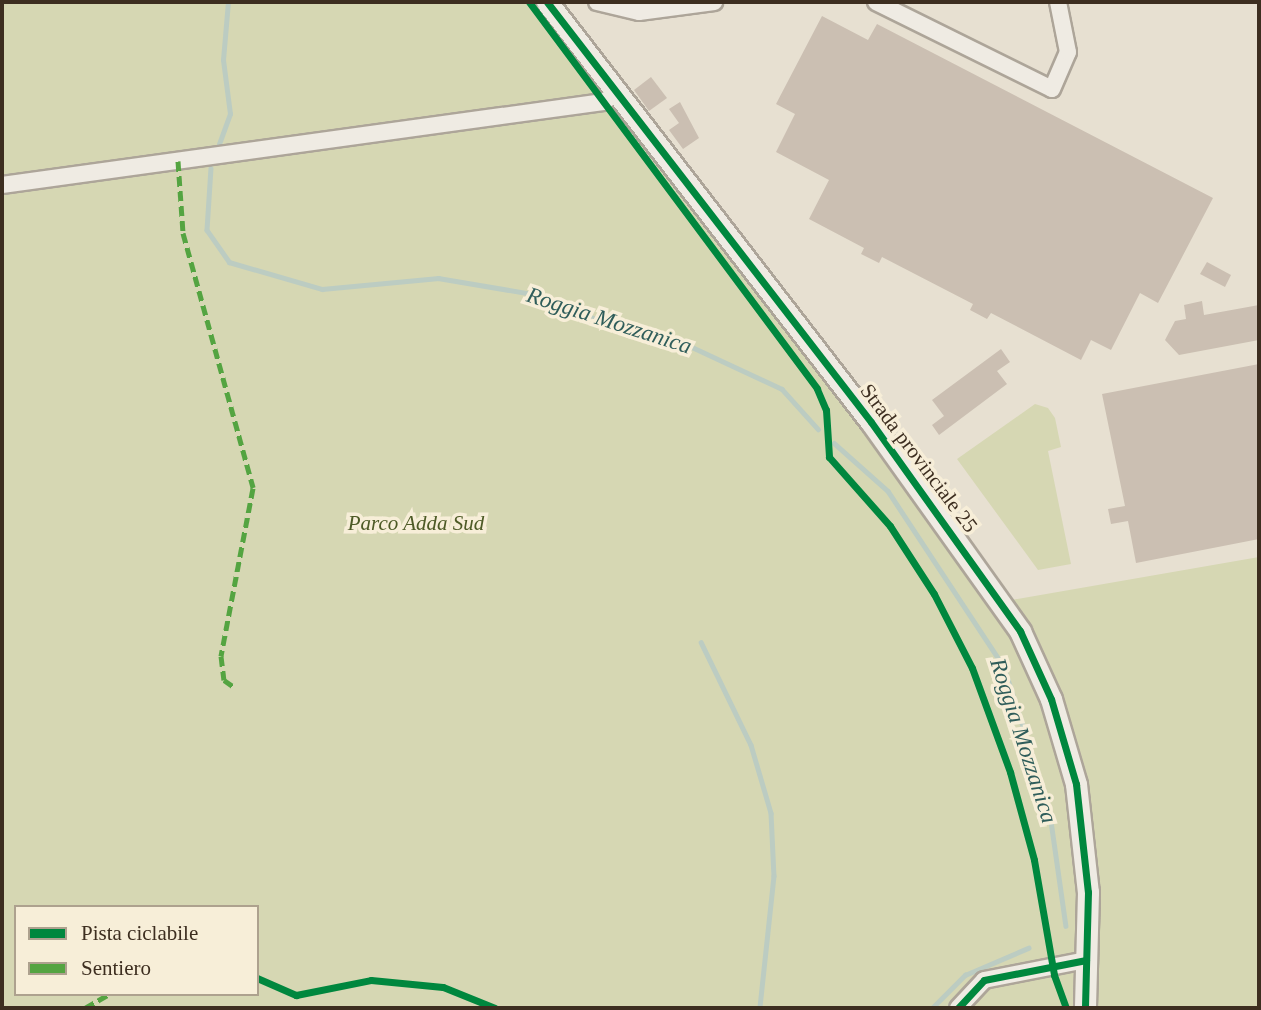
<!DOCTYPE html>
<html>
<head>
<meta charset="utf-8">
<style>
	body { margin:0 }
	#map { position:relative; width:1261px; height:1010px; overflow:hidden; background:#e7e0d1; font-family:Georgia,serif }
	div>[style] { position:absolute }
	.green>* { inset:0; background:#d6d7b3 }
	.stream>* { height:4.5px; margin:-2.25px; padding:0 2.25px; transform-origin:2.25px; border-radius:2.25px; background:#bcccc2 }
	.building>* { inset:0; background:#cbbfb2 }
	.roads { filter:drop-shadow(2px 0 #ada599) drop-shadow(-2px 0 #ada599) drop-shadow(0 2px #ada599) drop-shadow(0 -2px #ada599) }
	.minor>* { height:16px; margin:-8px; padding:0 8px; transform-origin:8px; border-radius:8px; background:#efebe3 }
	.tertiary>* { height:21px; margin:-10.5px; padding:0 10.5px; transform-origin:10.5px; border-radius:10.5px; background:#efebe3 }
	.quiet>* { height:5px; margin-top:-2.5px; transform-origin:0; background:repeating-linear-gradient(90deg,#54a441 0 10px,transparent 0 15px) }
	.cycleway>* { height:7px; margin:-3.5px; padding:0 3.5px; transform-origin:3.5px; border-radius:3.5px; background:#00873e }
	span { translate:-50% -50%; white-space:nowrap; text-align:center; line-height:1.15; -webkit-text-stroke:7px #f7eed8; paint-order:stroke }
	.street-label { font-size:21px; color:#3d2e20 }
	.park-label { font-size:21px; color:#4d5a26; font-style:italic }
	.water-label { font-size:23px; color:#2f5d5a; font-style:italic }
	.frame { position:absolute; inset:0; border:4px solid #3d2e20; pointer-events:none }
	.legend { position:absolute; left:14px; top:905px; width:245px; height:91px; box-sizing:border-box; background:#f7eed8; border:2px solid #ada18e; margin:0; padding:9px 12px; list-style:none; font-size:21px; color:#3d2e20 }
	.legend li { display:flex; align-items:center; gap:14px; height:35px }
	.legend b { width:35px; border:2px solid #ada18e }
</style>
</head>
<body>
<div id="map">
	<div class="green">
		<i style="clip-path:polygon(evenodd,2px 2px,541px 2px,994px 603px,1259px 557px,1259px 1008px,2px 1008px,2px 2px,16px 907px,257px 907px,257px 994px,16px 994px,16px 907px)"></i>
		<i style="clip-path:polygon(1035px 404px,1048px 408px,1055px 418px,1061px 447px,1048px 451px,1071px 564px,1038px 570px,957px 459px)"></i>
	</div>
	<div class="stream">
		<i style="left:219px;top:144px;width:32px;rotate:-70deg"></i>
		<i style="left:230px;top:114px;width:54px;rotate:-97.4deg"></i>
		<i style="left:223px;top:60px;width:58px;rotate:-85.1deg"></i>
		<i style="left:211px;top:168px;width:62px;rotate:93.7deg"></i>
		<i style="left:207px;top:230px;width:39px;rotate:55deg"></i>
		<i style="left:229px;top:262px;width:97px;rotate:16.2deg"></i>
		<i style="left:322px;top:289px;width:117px;rotate:-5.4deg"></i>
		<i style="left:438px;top:278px;width:108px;rotate:9.6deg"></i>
		<i style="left:544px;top:296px;width:83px;rotate:24.1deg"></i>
		<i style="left:620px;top:330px;width:74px;rotate:13.3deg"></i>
		<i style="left:692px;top:347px;width:99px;rotate:25deg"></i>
		<i style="left:782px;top:389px;width:54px;rotate:48deg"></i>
		<i style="left:834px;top:443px;width:72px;rotate:41.6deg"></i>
		<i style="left:888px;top:491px;width:211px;rotate:56.6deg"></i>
		<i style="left:1004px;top:667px;width:147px;rotate:72.2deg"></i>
		<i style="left:1049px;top:807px;width:120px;rotate:81.9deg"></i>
		<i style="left:701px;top:642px;width:114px;rotate:64.1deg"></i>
		<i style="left:751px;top:745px;width:71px;rotate:73.6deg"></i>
		<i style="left:771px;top:813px;width:63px;rotate:87.3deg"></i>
		<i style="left:774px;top:876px;width:133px;rotate:96.1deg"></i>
		<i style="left:932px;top:1008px;width:47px;rotate:-45deg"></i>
		<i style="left:965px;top:975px;width:69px;rotate:-23.2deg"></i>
	</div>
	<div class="building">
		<i style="clip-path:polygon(822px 16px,868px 40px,877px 24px,1213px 198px,1158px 303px,1140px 293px,1111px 350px,1091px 340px,1081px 360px,991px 313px,987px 319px,970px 310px,973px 304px,882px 257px,879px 263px,861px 254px,864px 248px,809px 219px,829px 180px,776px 152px,795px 114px,776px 104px)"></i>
		<i style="clip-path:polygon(651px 77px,667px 98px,649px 111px,634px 90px)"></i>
		<i style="clip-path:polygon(680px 102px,699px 138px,683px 149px,669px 130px,679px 123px,669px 109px)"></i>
		<i style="clip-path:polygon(1207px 262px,1231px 275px,1225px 287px,1200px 274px)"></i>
		<i style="clip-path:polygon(1202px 301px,1204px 315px,1259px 305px,1259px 340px,1179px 355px,1165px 340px,1175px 321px,1186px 319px,1184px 305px)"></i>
		<i style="clip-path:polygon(1001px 349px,1010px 362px,997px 371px,1007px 384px,939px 435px,932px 425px,944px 416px,932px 400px)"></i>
		<i style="clip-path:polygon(1259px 364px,1259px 539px,1136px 563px,1128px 521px,1111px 524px,1108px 509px,1125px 506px,1102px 394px)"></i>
	</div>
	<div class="roads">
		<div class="minor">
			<i style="left:597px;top:2px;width:43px;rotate:13.4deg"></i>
			<i style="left:639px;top:12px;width:76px;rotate:-7.6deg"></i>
			<i style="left:876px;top:2px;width:196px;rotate:26.3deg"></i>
			<i style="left:1052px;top:89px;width:40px;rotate:-66.6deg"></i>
			<i style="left:1068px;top:52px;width:51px;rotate:-101.3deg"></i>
			<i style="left:2px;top:185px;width:607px;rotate:-7.86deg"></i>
			<i style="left:603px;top:102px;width:15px;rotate:-32deg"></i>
			<i style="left:958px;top:1008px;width:38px;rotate:-47deg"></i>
			<i style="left:984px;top:980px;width:104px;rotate:-11.1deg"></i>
		</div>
		<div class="tertiary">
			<i style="left:547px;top:2px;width:530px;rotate:52.35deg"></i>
			<i style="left:871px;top:422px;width:257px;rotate:54.5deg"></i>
			<i style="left:1020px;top:631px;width:75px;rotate:65.5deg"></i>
			<i style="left:1051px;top:699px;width:89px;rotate:73.6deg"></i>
			<i style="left:1076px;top:784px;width:109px;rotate:83.7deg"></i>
			<i style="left:1088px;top:892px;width:116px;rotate:91.5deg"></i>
		</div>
	</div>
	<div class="quiet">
		<i style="left:178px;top:161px;width:72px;rotate:86deg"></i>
		<i style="left:183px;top:233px;width:264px;rotate:74.6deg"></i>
		<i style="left:253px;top:488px;width:171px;rotate:100.8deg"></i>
		<i style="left:221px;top:656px;width:24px;rotate:83deg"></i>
		<i style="left:224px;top:680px;width:12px;rotate:35deg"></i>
		<i style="left:85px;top:1008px;width:28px;rotate:-30deg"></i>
	</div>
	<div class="cycleway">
		<i style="left:529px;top:2px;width:482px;rotate:53.3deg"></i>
		<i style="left:817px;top:389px;width:23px;rotate:67deg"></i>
		<i style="left:826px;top:410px;width:47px;rotate:86.3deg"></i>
		<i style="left:829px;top:457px;width:92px;rotate:48.5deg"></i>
		<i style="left:890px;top:526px;width:81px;rotate:57.1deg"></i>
		<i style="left:934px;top:594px;width:83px;rotate:62.8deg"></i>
		<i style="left:972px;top:668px;width:111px;rotate:69.9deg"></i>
		<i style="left:1010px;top:772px;width:91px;rotate:74.7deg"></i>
		<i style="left:1034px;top:860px;width:117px;rotate:80.1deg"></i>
		<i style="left:1054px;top:975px;width:35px;rotate:70deg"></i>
		<i style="left:547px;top:2px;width:530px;rotate:52.35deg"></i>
		<i style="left:871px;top:422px;width:257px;rotate:54.5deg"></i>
		<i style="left:1020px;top:631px;width:75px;rotate:65.5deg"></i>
		<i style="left:1051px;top:699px;width:89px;rotate:73.6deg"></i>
		<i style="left:1076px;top:784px;width:109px;rotate:83.7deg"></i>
		<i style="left:1088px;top:892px;width:116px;rotate:91.5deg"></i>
		<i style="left:257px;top:978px;width:43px;rotate:23.6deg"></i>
		<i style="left:296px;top:995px;width:76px;rotate:-11.3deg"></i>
		<i style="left:371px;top:980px;width:72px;rotate:5.6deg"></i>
		<i style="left:443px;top:987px;width:56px;rotate:22deg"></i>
		<i style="left:958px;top:1008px;width:38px;rotate:-47deg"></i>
		<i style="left:984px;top:980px;width:104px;rotate:-11.1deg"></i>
	</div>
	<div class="street-label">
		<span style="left:919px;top:458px;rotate:53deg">Strada provinciale 25</span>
	</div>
	<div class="park-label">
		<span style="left:416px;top:523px">Parco Adda Sud</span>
	</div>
	<div class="water-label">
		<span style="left:609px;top:321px;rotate:18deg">Roggia Mozzanica</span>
		<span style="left:1023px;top:741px;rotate:72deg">Roggia Mozzanica</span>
	</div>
	<div class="frame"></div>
	<ul class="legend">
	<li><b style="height:9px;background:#00873e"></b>Pista ciclabile</li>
	<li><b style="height:9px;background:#54a441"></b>Sentiero</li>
	</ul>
</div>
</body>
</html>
